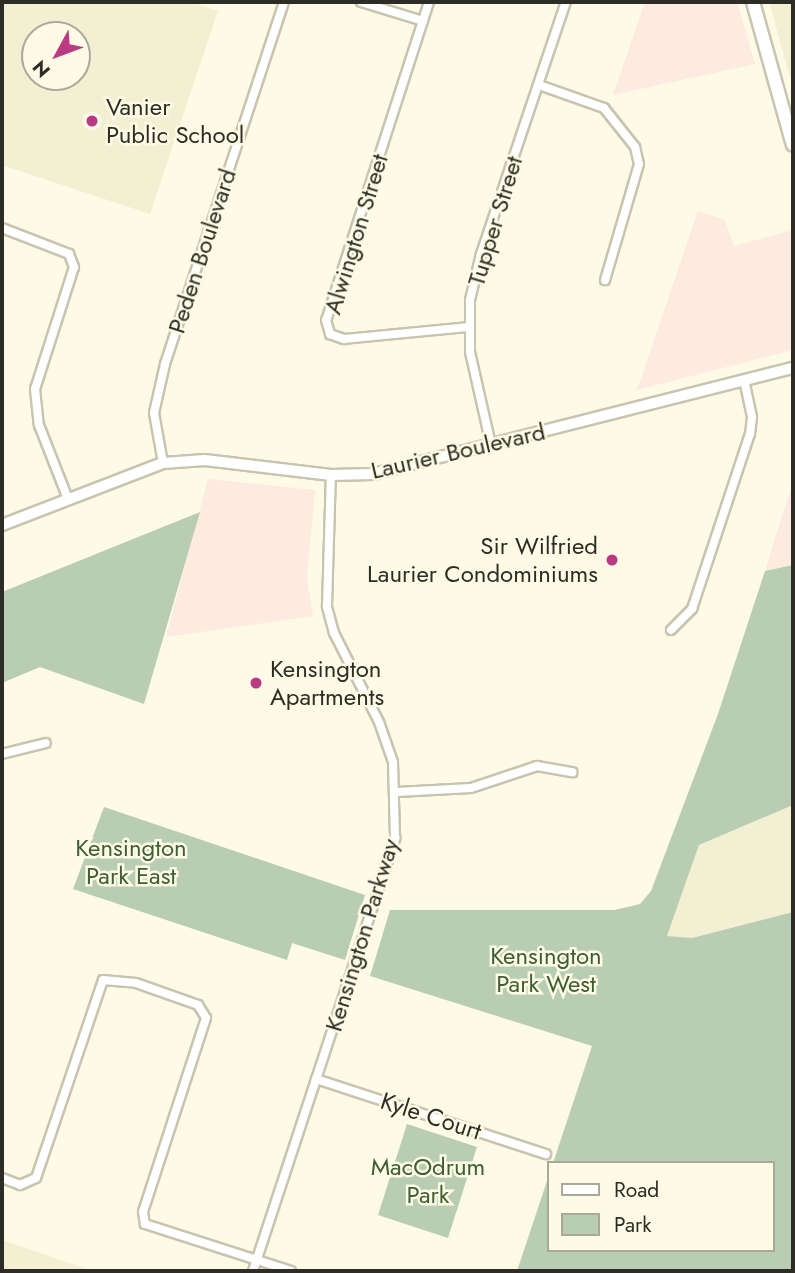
<!DOCTYPE html>
<html>
<head>
<meta charset="utf-8">
<style>
	body { margin:0 }
	#map { position:relative; width:795px; height:1273px; overflow:hidden; background:#fdfae5; font-family:Jost,sans-serif }
	div>[style] { position:absolute }
	.commercial>* { inset:0; background:#fdebe1 }
	.built>* { inset:0; background:#f3efd2 }
	.green>* { inset:0; background:#b8cdb2 }
	.roads { filter:drop-shadow(2px 0 #c7c4b0) drop-shadow(-2px 0 #c7c4b0) drop-shadow(0 2px #c7c4b0) drop-shadow(0 -2px #c7c4b0) }
	.minor>* { height:8px; margin:-4px; padding:0 4px; transform-origin:4px; border-radius:4px; background:#fff }
	.tertiary>* { height:10px; margin:-5px; padding:0 5px; transform-origin:5px; border-radius:5px; background:#fff }
	.primary>* { height:12px; margin:-6px; padding:0 6px; transform-origin:6px; border-radius:6px; background:#fff }
	.dots>* { width:19px; height:19px; translate:-50% -50%; box-sizing:border-box; border:4px solid #fdfae5; border-radius:50% }
	span { translate:-50% -50%; white-space:nowrap; text-align:center; line-height:1.15; -webkit-text-stroke:5px #fdfae5; paint-order:stroke }
	.poi-label { font-size:24px; color:#2e2d25 }
	.left { translate:0 -50%; text-align:left }
	.right { translate:-100% -50%; text-align:right }
	.street-label { font-size:24px; color:#2e2d25 }
	.park-label { font-size:24px; color:#3f5e34 }
	.frame { position:absolute; inset:0; border:4px solid #2e2d25; pointer-events:none }
	.legend { position:absolute; left:547px; top:1161px; width:228px; height:91px; box-sizing:border-box; background:#fdfae5; border:2px solid #aaa898; margin:0; padding:9px 12px; list-style:none; font-size:21px; color:#2e2d25 }
	.legend li { display:flex; align-items:center; gap:14px; height:35px }
	.legend b { width:35px; border:2px solid #aaa898 }
	.north { position:absolute; left:21px; top:21px; width:70px; height:70px; box-sizing:border-box; background:#fdfae5; border:2px solid #aaa898; border-radius:50%; rotate:229deg; font-size:19px; font-weight:700; line-height:28px; text-align:center; color:#2e2d25 }
	.north::after { content:''; display:block; margin:auto; width:24px; height:32px; background:#bb3a84; clip-path:polygon(50% 0,100% 100%,50% 72%,0 100%) }
</style>
</head>
<body>
<div id="map">
	<div class="commercial">
		<i style="clip-path:polygon(645px 2px,737px 2px,755px 64px,613px 95px)"></i>
		<i style="clip-path:polygon(698px 211px,725px 220px,734px 246px,793px 230px,793px 350px,637px 390px)"></i>
		<i style="clip-path:polygon(208px 479px,315px 490px,307px 577px,313px 616px,166px 637px)"></i>
		<i style="clip-path:polygon(793px 481px,793px 565px,765px 571px)"></i>
	</div>
	<div class="built">
		<i style="clip-path:polygon(evenodd,2px 2px,190px 2px,218px 11px,150px 214px,2px 165px,2px 2px,35px 35px,77px 35px,77px 77px,35px 77px,35px 35px)"></i>
		<i style="clip-path:polygon(769px 2px,793px 2px,793px 88px)"></i>
		<i style="clip-path:polygon(793px 805px,793px 912px,692px 938px,667px 936px,699px 845px)"></i>
		<i style="clip-path:polygon(2px 1240px,93px 1271px,2px 1271px)"></i>
	</div>
	<div class="green">
		<i style="clip-path:polygon(200px 512px,144px 704px,40px 667px,2px 683px,2px 592px)"></i>
		<i style="clip-path:polygon(793px 565px,793px 805px,699px 845px,667px 936px,692px 938px,793px 912px,793px 1271px,517px 1271px,548px 1178px,548px 1250px,772px 1250px,772px 1163px,553px 1163px,592px 1046px,370px 976px,390px 910px,615px 910px,640px 904px,651px 891px,718px 714px,765px 571px)"></i>
		<i style="clip-path:polygon(104px 807px,365px 895px,345px 960px,292px 943px,287px 960px,73px 889px)"></i>
		<i style="clip-path:polygon(407px 1124px,477px 1147px,448px 1238px,378px 1215px)"></i>
	</div>
	<div class="roads">
		<div class="minor">
			<i style="left:361px;top:2px;width:65px;rotate:17deg"></i>
			<i style="left:429px;top:2px;width:334px;rotate:107.9deg"></i>
			<i style="left:326px;top:320px;width:15px;rotate:74deg"></i>
			<i style="left:330px;top:334px;width:15px;rotate:20deg"></i>
			<i style="left:344px;top:339px;width:125px;rotate:-5.5deg"></i>
			<i style="left:539px;top:85px;width:69px;rotate:19.5deg"></i>
			<i style="left:604px;top:108px;width:50px;rotate:51.5deg"></i>
			<i style="left:635px;top:147px;width:17px;rotate:77deg"></i>
			<i style="left:639px;top:164px;width:121px;rotate:106.3deg"></i>
			<i style="left:2px;top:228px;width:72px;rotate:21.2deg"></i>
			<i style="left:69px;top:254px;width:14px;rotate:69deg"></i>
			<i style="left:74px;top:267px;width:128px;rotate:107.7deg"></i>
			<i style="left:35px;top:389px;width:36px;rotate:84deg"></i>
			<i style="left:39px;top:425px;width:79px;rotate:68.6deg"></i>
			<i style="left:491px;top:445px;width:95px;rotate:-102.7deg"></i>
			<i style="left:470px;top:352px;width:52px;rotate:-90deg"></i>
			<i style="left:470px;top:300px;width:47px;rotate:-76.6deg"></i>
			<i style="left:481px;top:254px;width:266px;rotate:-71.4deg"></i>
			<i style="left:163px;top:463px;width:51px;rotate:-100.2deg"></i>
			<i style="left:154px;top:413px;width:50px;rotate:-77.3deg"></i>
			<i style="left:165px;top:364px;width:381px;rotate:-71.8deg"></i>
			<i style="left:671px;top:630px;width:30px;rotate:-45deg"></i>
			<i style="left:692px;top:609px;width:184px;rotate:-71.7deg"></i>
			<i style="left:750px;top:434px;width:17px;rotate:-83deg"></i>
			<i style="left:752px;top:417px;width:38px;rotate:-102deg"></i>
			<i style="left:2px;top:754px;width:45px;rotate:-14deg"></i>
			<i style="left:397px;top:792px;width:74px;rotate:-3.1deg"></i>
			<i style="left:471px;top:788px;width:70px;rotate:-18.4deg"></i>
			<i style="left:537px;top:766px;width:36px;rotate:10deg"></i>
			<i style="left:316px;top:1079px;width:242px;rotate:18.1deg"></i>
			<i style="left:2px;top:1178px;width:19px;rotate:21deg"></i>
			<i style="left:20px;top:1185px;width:17px;rotate:-24deg"></i>
			<i style="left:36px;top:1178px;width:209px;rotate:-71.3deg"></i>
			<i style="left:103px;top:980px;width:33px;rotate:5deg"></i>
			<i style="left:136px;top:983px;width:66px;rotate:19.5deg"></i>
			<i style="left:198px;top:1005px;width:15px;rotate:58deg"></i>
			<i style="left:206px;top:1018px;width:204px;rotate:108deg"></i>
			<i style="left:143px;top:1212px;width:12px;rotate:81deg"></i>
			<i style="left:145px;top:1224px;width:153px;rotate:17.8deg"></i>
			<i style="left:253px;top:1271px;width:456px;rotate:-71.8deg"></i>
			<i style="left:395px;top:838px;width:76px;rotate:-91.5deg"></i>
			<i style="left:393px;top:762px;width:42px;rotate:-109.3deg"></i>
			<i style="left:379px;top:722px;width:100px;rotate:-116.8deg"></i>
			<i style="left:334px;top:633px;width:28px;rotate:-105deg"></i>
			<i style="left:327px;top:606px;width:131px;rotate:-88.3deg"></i>
		</div>
		<div class="tertiary">
			<i style="left:2px;top:525px;width:173px;rotate:-21.1deg"></i>
			<i style="left:163px;top:463px;width:42px;rotate:-4.1deg"></i>
			<i style="left:205px;top:460px;width:127px;rotate:6.8deg"></i>
			<i style="left:331px;top:475px;width:42px;rotate:-1.4deg"></i>
			<i style="left:373px;top:474px;width:433px;rotate:-14.2deg"></i>
		</div>
		<div class="primary">
			<i style="left:753px;top:2px;width:148px;rotate:74.4deg"></i>
		</div>
	</div>
	<div class="dots">
		<i style="left:92px;top:121px;background:#bb3a84"></i>
		<i style="left:612px;top:560px;background:#bb3a84"></i>
		<i style="left:256px;top:683px;background:#bb3a84"></i>
	</div>
	<div class="poi-label">
		<span class="left" style="left:106px;top:121px">Vanier<br>Public School</span>
		<span class="right" style="left:598px;top:560px">Sir Wilfried<br>Laurier Condominiums</span>
		<span class="left" style="left:270px;top:683px">Kensington<br>Apartments</span>
	</div>
	<div class="street-label">
		<span style="left:495px;top:221px;rotate:-73deg">Tupper Street</span>
		<span style="left:356px;top:234px;rotate:-73deg">Alwington Street</span>
		<span style="left:202px;top:251px;rotate:-72deg">Peden Boulevard</span>
		<span style="left:458px;top:451px;rotate:-13deg">Laurier Boulevard</span>
		<span style="left:362px;top:935px;rotate:-73deg">Kensington Parkway</span>
		<span style="left:431px;top:1116px;rotate:18deg">Kyle Court</span>
	</div>
	<div class="park-label">
		<span style="left:131px;top:862px">Kensington<br>Park East</span>
		<span style="left:546px;top:970px">Kensington<br>Park West</span>
		<span style="left:428px;top:1181px">MacOdrum<br>Park</span>
	</div>
	<div class="frame"></div>
	<ul class="legend">
	<li><b style="height:9px;background:#fff"></b>Road</li>
	<li><b style="height:19px;background:#b8cdb2"></b>Park</li>
	</ul>
	<div class="north">N</div>
</div>
</body>
</html>
